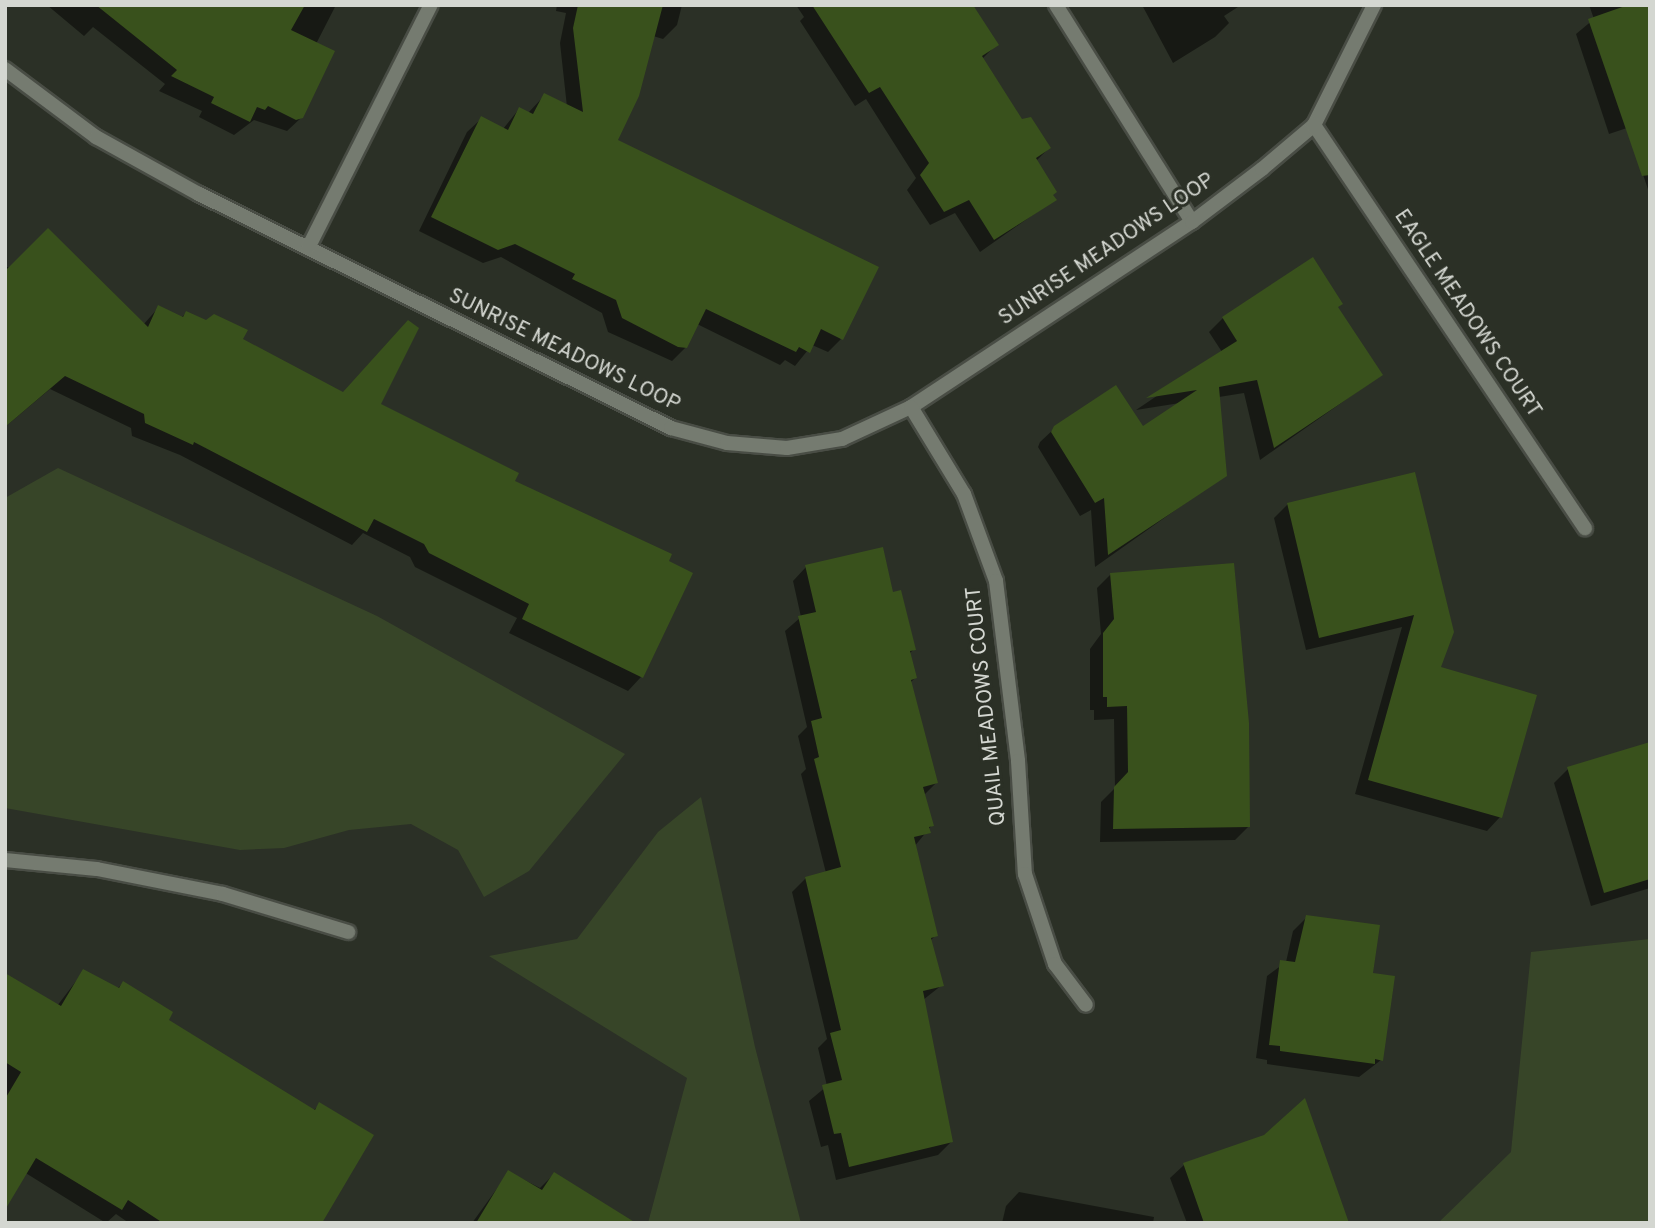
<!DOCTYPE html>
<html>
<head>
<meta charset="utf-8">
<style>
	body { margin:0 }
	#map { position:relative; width:1655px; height:1228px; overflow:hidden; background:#2b3026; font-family:Overpass,sans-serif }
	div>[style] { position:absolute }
	.green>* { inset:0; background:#374528 }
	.shadow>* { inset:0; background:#0007 }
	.building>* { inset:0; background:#39511c }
	.roads { filter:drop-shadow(2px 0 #494d45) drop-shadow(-2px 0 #494d45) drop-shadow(0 2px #494d45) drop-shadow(0 -2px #494d45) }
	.street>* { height:14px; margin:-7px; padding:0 7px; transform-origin:7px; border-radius:7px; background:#757b70 }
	span { translate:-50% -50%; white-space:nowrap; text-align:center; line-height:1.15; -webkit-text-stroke:6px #2b3026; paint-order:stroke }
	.street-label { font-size:21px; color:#d4d7d1 }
	.frame { position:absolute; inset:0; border:7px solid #d4d7d1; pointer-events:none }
</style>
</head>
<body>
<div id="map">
	<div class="green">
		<i style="clip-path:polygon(58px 468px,377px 616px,625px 754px,529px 871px,484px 897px,458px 850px,411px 824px,349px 830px,284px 848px,240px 850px,5px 808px,5px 498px)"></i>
		<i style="clip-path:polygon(701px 797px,755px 1047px,801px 1223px,648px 1223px,687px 1078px,489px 956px,577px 939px,658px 832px)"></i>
		<i style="clip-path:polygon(1650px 939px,1650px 1223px,1438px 1223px,1511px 1152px,1531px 952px)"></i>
	</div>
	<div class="shadow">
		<i style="clip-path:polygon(47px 5px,336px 5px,316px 44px,302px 117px,287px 131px,254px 120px,234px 135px,199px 117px,202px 111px,159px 91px,165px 84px,93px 27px,84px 36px)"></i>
		<i style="clip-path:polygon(557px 5px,682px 5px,677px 25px,663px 39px,653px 36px,616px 141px,841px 339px,828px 352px,812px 345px,795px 366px,785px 360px,780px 365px,697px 324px,686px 347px,672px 361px,608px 332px,602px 313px,501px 257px,483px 263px,419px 231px,467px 132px,481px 119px,503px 129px,519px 109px,528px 113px,544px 96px,567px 107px,560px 43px,566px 13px,556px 11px)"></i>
		<i style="clip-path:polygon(796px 5px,971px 5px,996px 45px,982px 59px,1021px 121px,1049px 148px,1036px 161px,1054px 200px,980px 252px,955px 213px,930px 225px,907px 190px,916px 178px,866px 99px,855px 106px,800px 21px,804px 17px)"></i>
		<i style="clip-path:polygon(1142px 5px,1241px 5px,1224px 16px,1229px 23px,1215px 37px,1173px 63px)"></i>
		<i style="clip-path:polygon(1589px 5px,1650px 5px,1650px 195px,1627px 128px,1609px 134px,1576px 34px,1594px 19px)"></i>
		<i style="clip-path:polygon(1312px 260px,1337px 308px,1381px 375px,1260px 460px,1244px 393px,1219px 397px,1225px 475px,1095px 567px,1091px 510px,1080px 516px,1038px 447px,1040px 442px,1055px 428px,1142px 428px,1180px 403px,1136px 410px,1222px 352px,1209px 332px,1223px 318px)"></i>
		<i style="clip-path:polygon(5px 266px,143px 325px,159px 307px,181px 318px,186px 313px,342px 393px,379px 404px,513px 482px,641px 677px,628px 691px,509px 633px,517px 618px,415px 567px,410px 557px,363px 533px,352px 545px,180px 455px,132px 436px,131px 428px,50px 389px,5px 427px)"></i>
		<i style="clip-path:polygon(1414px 474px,1439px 669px,1500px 817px,1487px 831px,1355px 794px,1402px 627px,1306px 650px,1274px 518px,1288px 504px)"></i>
		<i style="clip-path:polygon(806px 567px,892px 594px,914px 649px,909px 654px,915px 678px,910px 683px,936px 783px,924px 795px,932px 825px,914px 847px,936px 935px,930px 941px,942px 985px,923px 1000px,951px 1142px,938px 1155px,836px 1180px,828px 1145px,821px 1147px,809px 1101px,827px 1086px,818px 1048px,827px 1039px,792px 892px,806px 878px,826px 873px,801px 774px,806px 769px,798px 736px,807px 727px,785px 631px,801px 617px,793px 581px)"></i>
		<i style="clip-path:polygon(1111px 574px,1249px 826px,1235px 840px,1100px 842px,1101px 802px,1115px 788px,1114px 719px,1094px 720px,1094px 710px,1090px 710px,1090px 649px,1101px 634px,1097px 588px)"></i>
		<i style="clip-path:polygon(1650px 744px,1650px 888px,1591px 906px,1554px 783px,1568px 769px)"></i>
		<i style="clip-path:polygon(1307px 917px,1371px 974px,1381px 1060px,1359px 1077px,1267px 1064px,1267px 1060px,1256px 1058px,1267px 976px,1286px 962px,1293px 931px)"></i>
		<i style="clip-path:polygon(83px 972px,117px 989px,123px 983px,166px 1020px,313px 1111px,319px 1105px,320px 1223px,129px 1223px,116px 1214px,106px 1223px,24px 1172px,5px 1177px,5px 975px,57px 1006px)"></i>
		<i style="clip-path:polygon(1184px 1165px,1347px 1223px,1187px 1223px,1170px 1178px)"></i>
		<i style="clip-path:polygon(509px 1172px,540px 1188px,554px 1174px,593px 1223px,472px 1223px)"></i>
		<i style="clip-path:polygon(1019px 1192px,1154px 1217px,1153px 1223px,1002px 1223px,1006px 1206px)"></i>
	</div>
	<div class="building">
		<i style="clip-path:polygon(96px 5px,305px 5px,291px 30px,335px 51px,303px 118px,296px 120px,268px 106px,265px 110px,257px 107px,250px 122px,211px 103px,214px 97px,171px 76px,177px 70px)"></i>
		<i style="clip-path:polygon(578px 5px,663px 5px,639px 96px,618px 140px,879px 267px,843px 340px,821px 329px,810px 353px,799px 347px,796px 352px,706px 309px,687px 348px,678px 347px,622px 318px,616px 300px,572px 279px,575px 274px,515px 244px,498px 250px,431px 217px,481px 116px,508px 130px,519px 107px,533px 114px,544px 93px,583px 112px,573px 28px)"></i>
		<i style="clip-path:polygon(812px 5px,973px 5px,999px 45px,982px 56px,1022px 119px,1031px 117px,1051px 148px,1036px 158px,1057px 192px,1053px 195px,1057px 200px,994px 240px,969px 200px,944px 212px,920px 175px,929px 163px,880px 87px,869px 93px)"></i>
		<i style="clip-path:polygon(1628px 5px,1650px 5px,1650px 175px,1642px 176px,1588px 19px)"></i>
		<i style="clip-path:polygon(48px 228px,148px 327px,158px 305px,183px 317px,186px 311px,206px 320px,214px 314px,248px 330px,243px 339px,343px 392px,408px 320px,419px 328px,381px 404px,519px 473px,515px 481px,672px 554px,669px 561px,693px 573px,643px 678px,522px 619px,529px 604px,429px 553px,424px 544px,374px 519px,367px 532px,194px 442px,193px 445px,145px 423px,144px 414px,65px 376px,5px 427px,5px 271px)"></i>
		<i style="clip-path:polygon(1313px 257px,1343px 304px,1338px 307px,1383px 375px,1274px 448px,1257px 380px,1219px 387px,1227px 476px,1108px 555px,1104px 498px,1095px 503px,1051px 432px,1054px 426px,1116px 385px,1143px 426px,1197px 390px,1146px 398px,1237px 341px,1222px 317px)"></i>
		<i style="clip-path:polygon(1415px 472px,1454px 632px,1441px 667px,1537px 695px,1502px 818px,1368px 780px,1414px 615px,1319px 638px,1287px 503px)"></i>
		<i style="clip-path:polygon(883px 547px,893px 592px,901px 590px,916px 650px,910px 651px,917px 678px,911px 680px,938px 783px,923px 787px,934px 826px,929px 827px,931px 833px,914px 837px,938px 936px,931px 938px,944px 986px,923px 991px,953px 1142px,849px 1167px,841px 1133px,834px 1134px,822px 1085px,842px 1080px,830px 1033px,841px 1030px,805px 877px,841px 867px,814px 759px,819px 757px,811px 721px,822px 718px,798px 616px,816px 612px,805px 565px)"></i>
		<i style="clip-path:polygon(1234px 563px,1249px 723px,1250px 827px,1113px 829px,1114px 787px,1128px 772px,1127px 706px,1107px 707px,1107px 697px,1103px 697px,1103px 633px,1114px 619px,1110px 573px)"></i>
		<i style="clip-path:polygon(1650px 742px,1650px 879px,1604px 893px,1567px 767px)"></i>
		<i style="clip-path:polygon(1306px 915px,1380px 925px,1373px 973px,1395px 976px,1383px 1061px,1375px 1059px,1375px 1064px,1280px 1051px,1280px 1046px,1269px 1045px,1280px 960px,1295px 962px)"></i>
		<i style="clip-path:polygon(83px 969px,119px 988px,123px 981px,173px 1012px,169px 1020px,315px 1110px,319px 1102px,374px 1135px,322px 1223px,163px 1223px,128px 1200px,122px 1210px,36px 1158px,5px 1210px,5px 1099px,21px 1072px,5px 1062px,5px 973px,61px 1006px)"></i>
		<i style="clip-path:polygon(1305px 1098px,1349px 1223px,1204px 1223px,1183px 1163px,1264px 1135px)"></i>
		<i style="clip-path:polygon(508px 1170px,542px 1190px,554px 1172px,636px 1223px,476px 1223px)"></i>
	</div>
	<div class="roads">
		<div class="street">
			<i style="left:1056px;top:5px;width:256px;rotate:57.9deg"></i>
			<i style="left:5px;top:69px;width:114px;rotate:36.8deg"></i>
			<i style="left:96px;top:137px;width:118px;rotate:29deg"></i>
			<i style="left:199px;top:194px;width:527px;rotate:26.37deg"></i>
			<i style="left:671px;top:428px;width:58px;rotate:15deg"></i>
			<i style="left:727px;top:443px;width:60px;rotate:4.8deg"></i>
			<i style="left:787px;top:448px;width:56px;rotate:-9.3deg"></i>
			<i style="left:842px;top:439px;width:76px;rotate:-24.9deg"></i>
			<i style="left:911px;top:407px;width:336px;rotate:-33.4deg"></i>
			<i style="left:1192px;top:222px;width:88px;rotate:-37.1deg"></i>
			<i style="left:1262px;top:169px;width:68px;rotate:-40.2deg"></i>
			<i style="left:1314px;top:125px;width:134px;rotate:-63.4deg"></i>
			<i style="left:1314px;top:125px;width:486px;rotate:56.1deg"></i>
			<i style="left:308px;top:248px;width:272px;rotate:-63.2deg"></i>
			<i style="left:911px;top:407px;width:102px;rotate:58.7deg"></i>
			<i style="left:964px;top:494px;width:93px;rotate:69.8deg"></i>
			<i style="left:996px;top:581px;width:181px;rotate:83deg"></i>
			<i style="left:1018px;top:761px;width:113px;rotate:86.5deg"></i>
			<i style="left:1025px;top:874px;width:95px;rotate:71.6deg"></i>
			<i style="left:1055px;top:964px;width:51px;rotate:52.9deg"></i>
			<i style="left:5px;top:860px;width:92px;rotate:5.6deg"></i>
			<i style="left:97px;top:869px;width:128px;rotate:11.2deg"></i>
			<i style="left:223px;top:894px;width:131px;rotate:16.9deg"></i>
		</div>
	</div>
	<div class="street-label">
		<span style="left:1107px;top:250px;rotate:-34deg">SUNRISE MEADOWS LOOP</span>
		<span style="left:1467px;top:314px;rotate:56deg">EAGLE MEADOWS COURT</span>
		<span style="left:564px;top:351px;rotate:26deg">SUNRISE MEADOWS LOOP</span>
		<span style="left:987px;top:706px;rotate:-96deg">QUAIL MEADOWS COURT</span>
	</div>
	<div class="frame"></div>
</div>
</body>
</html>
